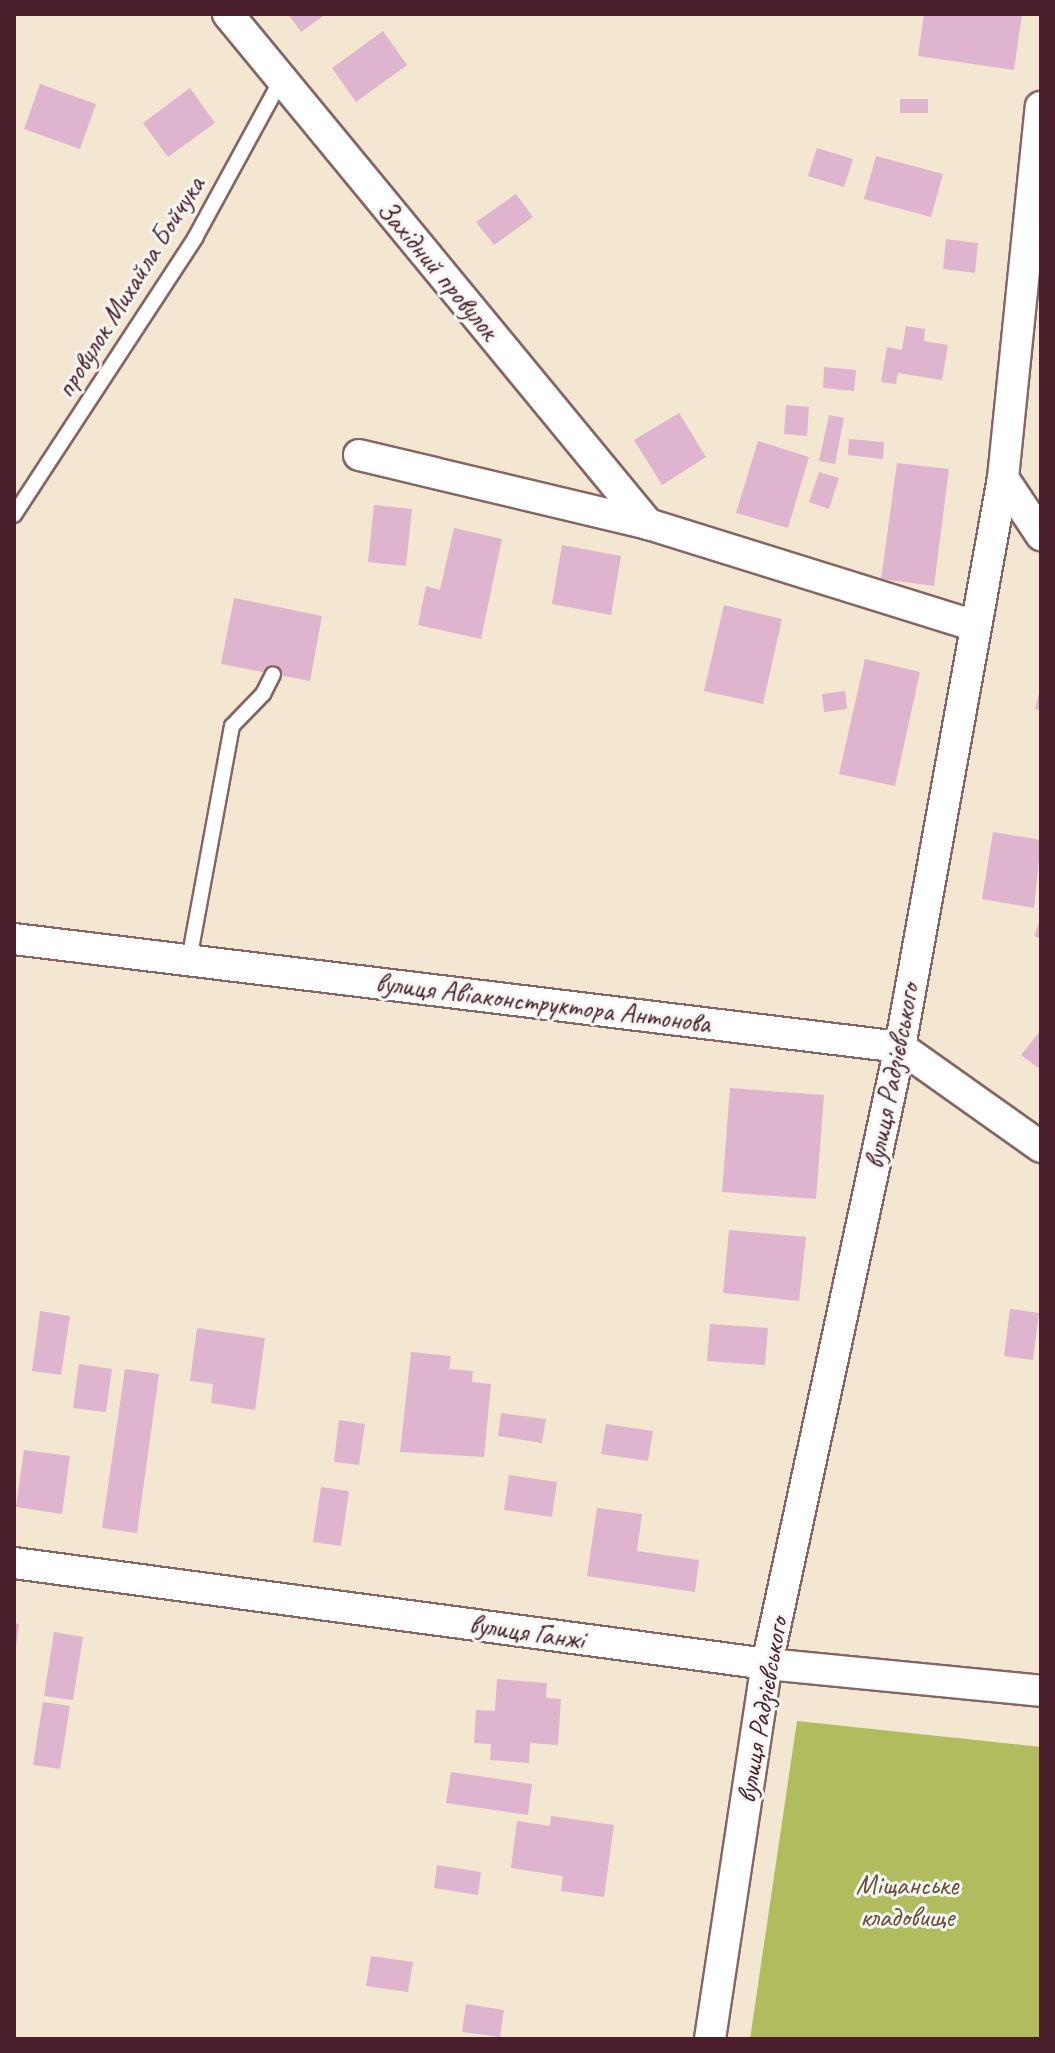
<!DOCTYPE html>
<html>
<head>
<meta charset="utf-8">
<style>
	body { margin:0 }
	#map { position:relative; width:1055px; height:2053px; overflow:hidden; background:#f3e7d2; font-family:Caveat,sans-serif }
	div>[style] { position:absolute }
	.green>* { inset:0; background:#b0bc5e }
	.building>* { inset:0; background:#dfb4cf }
	.roads { filter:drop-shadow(2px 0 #856565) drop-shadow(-2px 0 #856565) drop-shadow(0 2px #856565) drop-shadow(0 -2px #856565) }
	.service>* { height:14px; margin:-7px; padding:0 7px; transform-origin:7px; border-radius:7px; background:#fff }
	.minor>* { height:30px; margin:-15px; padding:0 15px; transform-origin:15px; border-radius:15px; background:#fff }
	span { translate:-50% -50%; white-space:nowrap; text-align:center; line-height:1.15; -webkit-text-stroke:6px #f6f6f2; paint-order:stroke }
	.street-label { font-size:28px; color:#4a1f2b }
	.park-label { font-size:28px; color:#694e3a }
	.frame { position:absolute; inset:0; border:16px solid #4a1f2b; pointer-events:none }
</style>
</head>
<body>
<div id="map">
	<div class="green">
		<i style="clip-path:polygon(797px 1721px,1041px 1747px,1041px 2039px,750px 2039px)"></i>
	</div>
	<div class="building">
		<i style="clip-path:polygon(288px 14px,326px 14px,301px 32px)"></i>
		<i style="clip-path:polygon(924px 14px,1022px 14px,1014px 70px,918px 56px)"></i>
		<i style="clip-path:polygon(383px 31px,407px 65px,356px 102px,332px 68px)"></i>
		<i style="clip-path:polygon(40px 84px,96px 104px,80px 149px,24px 129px)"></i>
		<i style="clip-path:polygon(190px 88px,215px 123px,168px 157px,143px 123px)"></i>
		<i style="clip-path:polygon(900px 99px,928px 99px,928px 113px,900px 113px)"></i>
		<i style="clip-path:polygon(817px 148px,853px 159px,844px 187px,808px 176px)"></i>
		<i style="clip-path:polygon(876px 156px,943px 174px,931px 217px,864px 199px)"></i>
		<i style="clip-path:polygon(516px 194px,533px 217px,494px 245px,476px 222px)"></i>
		<i style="clip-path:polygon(946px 239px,978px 243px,975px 273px,943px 269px)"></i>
		<i style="clip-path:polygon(906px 326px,925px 329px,924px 341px,948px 345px,942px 380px,898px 373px,896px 384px,881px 382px,887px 347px,902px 350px)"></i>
		<i style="clip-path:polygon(824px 367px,856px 370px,854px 391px,823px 388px)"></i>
		<i style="clip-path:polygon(786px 405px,809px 407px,807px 436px,784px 434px)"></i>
		<i style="clip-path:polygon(679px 413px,706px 457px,662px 485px,634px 440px)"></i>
		<i style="clip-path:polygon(829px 415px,844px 418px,835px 464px,819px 461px)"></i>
		<i style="clip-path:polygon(849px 439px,884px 442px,883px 459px,848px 455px)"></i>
		<i style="clip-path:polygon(758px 441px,809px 457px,788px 528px,736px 513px)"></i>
		<i style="clip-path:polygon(897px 463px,949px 469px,934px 586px,881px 579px)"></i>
		<i style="clip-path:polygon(819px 472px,839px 478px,829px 509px,809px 502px)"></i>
		<i style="clip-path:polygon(374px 505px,412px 509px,406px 566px,368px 562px)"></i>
		<i style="clip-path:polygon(454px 528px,502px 539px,481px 639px,418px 625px,426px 586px,440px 590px)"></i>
		<i style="clip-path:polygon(562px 545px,621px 556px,611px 615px,552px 604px)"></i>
		<i style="clip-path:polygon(234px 598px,322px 616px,310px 681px,221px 664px)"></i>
		<i style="clip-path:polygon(724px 605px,782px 619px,763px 704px,704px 691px)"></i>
		<i style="clip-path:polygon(865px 659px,920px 672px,895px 786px,839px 774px)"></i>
		<i style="clip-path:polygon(1040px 689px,1041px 690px,1041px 710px,1035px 709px)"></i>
		<i style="clip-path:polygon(845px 691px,847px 709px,824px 712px,822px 694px)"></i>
		<i style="clip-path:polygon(993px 832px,1041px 840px,1034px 908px,982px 899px)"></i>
		<i style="clip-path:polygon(1041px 918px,1041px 939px,1034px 936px)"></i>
		<i style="clip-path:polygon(1041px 1030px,1041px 1070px,1021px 1055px)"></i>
		<i style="clip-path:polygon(730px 1088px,824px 1095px,816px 1199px,722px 1192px)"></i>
		<i style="clip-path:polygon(729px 1230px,806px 1237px,799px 1301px,723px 1293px)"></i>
		<i style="clip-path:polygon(1010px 1309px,1039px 1313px,1033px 1360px,1004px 1356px)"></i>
		<i style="clip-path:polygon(40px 1311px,70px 1316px,61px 1375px,32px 1371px)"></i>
		<i style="clip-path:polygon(710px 1324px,768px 1328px,765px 1365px,707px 1361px)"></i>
		<i style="clip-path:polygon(197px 1328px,265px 1338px,255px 1410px,211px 1403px,213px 1384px,190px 1381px)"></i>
		<i style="clip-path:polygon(411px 1352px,451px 1356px,449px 1369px,473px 1371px,472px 1382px,491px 1384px,484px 1457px,400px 1452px)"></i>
		<i style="clip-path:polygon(79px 1364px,112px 1369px,106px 1412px,73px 1408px)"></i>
		<i style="clip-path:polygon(125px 1369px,159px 1374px,137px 1533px,102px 1528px)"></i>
		<i style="clip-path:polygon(501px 1413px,546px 1419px,542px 1443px,498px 1436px)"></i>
		<i style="clip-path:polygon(339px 1420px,365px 1424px,359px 1465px,334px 1462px)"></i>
		<i style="clip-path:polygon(606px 1424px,653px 1431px,648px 1461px,601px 1454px)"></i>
		<i style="clip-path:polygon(24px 1450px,70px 1456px,62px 1514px,16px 1507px)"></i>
		<i style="clip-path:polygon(509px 1475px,557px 1482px,552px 1517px,504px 1510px)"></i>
		<i style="clip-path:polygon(321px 1487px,349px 1491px,341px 1546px,313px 1542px)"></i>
		<i style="clip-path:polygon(597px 1508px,642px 1514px,637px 1551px,699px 1560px,695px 1592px,587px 1576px)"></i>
		<i style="clip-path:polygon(14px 1623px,19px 1624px,16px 1646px,14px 1646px)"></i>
		<i style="clip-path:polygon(54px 1632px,83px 1637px,73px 1700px,44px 1696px)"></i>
		<i style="clip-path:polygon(497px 1679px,547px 1683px,546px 1698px,561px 1699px,558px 1745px,530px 1743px,529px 1763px,490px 1760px,491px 1744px,474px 1743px,476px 1710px,495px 1711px)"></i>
		<i style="clip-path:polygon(43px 1702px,70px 1706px,60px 1769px,33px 1765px)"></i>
		<i style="clip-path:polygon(451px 1772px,532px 1784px,528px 1815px,446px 1803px)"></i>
		<i style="clip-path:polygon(551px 1816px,614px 1825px,604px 1897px,561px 1891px,563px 1876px,511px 1868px,517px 1821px,550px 1826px)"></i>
		<i style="clip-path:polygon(437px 1865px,481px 1872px,478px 1895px,434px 1888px)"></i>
		<i style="clip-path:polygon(371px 1956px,413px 1962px,408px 1992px,366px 1986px)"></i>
		<i style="clip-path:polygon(466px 2004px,504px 2010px,500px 2037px,462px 2032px)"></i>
	</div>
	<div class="roads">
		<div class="service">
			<i style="left:14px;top:515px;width:331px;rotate:-56.8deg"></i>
			<i style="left:195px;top:238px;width:180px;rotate:-61.4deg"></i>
			<i style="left:189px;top:960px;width:238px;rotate:-79.6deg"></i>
			<i style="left:232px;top:726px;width:45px;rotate:-45.9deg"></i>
			<i style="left:263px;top:694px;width:22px;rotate:-63deg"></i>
		</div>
		<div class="minor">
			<i style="left:228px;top:14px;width:661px;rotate:50.53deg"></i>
			<i style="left:359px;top:455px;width:297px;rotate:13.4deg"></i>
			<i style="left:648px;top:524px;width:339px;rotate:17.3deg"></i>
			<i style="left:1003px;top:478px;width:69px;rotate:56.3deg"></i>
			<i style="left:14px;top:939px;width:893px;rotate:6.95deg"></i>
			<i style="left:900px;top:1047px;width:173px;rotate:35.3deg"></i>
			<i style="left:14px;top:1563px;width:760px;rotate:7.64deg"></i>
			<i style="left:767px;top:1664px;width:275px;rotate:5.6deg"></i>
			<i style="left:710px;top:2039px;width:379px;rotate:-81.4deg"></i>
			<i style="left:767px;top:1664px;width:631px;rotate:-77.84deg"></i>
			<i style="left:900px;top:1047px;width:578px;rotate:-79.74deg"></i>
			<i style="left:1003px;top:478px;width:373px;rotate:-84.2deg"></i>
		</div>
	</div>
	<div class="street-label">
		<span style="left:438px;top:270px;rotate:50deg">Західний провулок</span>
		<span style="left:130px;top:287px;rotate:-58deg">провулок Михайла Бойчука</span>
		<span style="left:543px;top:1003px;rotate:7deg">вулиця Авіаконструктора Антонова</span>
		<span style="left:892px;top:1076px;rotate:-79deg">вулиця Радзієвського</span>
		<span style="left:527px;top:1632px;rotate:8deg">вулиця Ганжі</span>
		<span style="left:762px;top:1710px;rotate:-80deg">вулиця Радзієвського</span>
	</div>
	<div class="park-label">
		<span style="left:907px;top:1901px">Міщанське<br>кладовище</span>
	</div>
	<div class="frame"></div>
</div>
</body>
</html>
